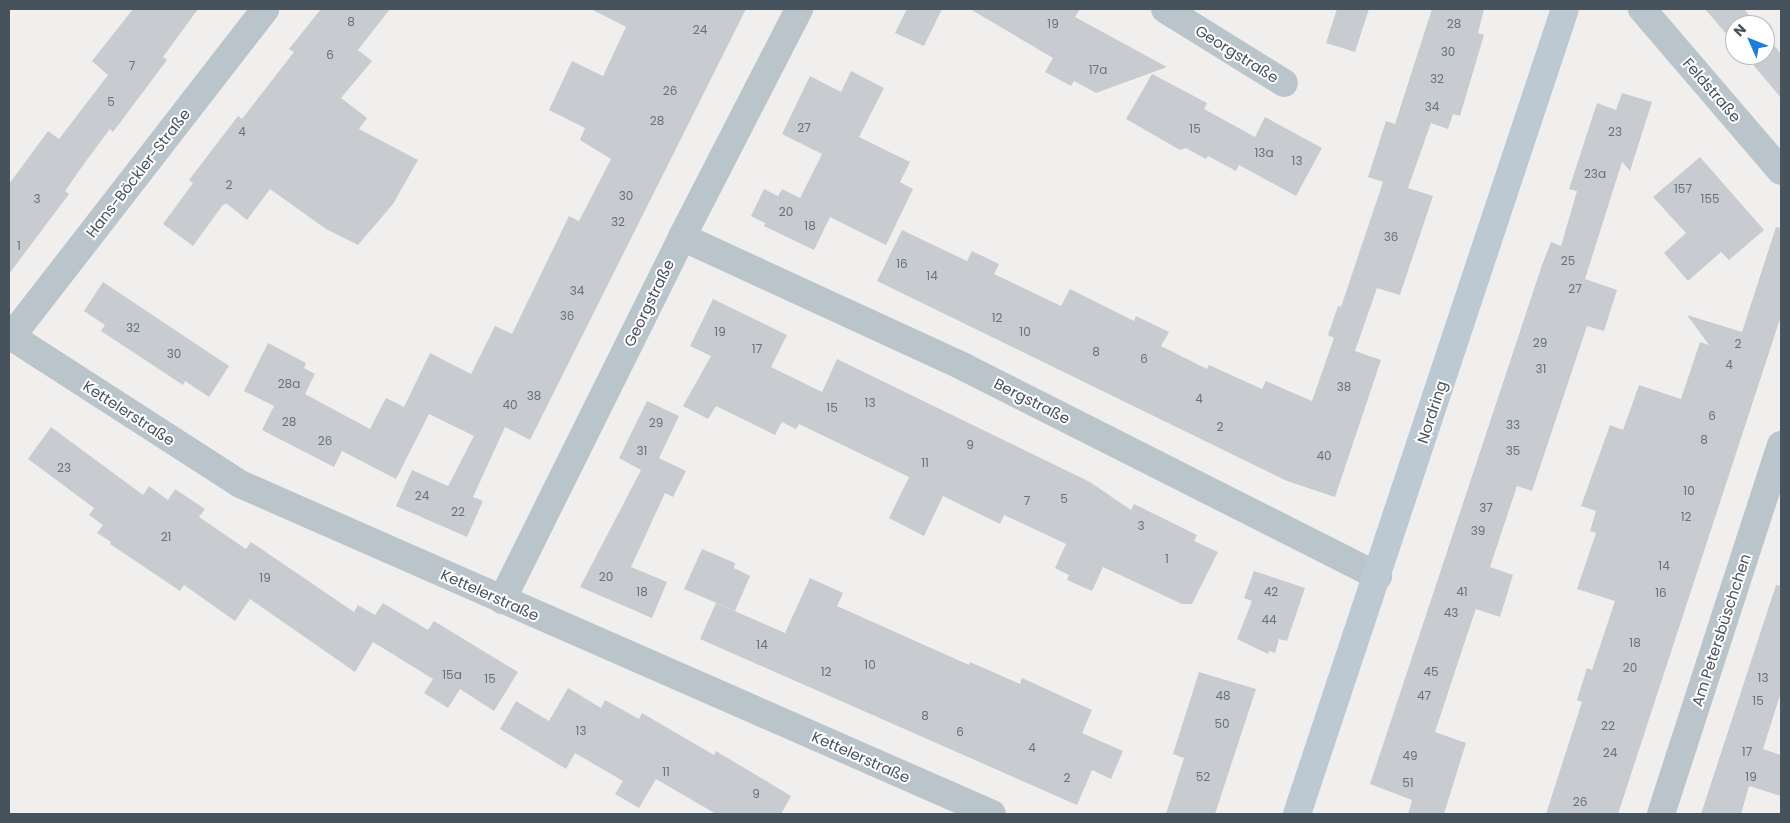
<!DOCTYPE html>
<html>
<head>
<meta charset="utf-8">
<style>
	body { margin:0 }
	#map { position:relative; width:1790px; height:823px; overflow:hidden; background:#f1eeee; font-family:Poppins,sans-serif }
	div>[style] { position:absolute }
	.building>* { inset:0; background:#c8ccd1 }
	.street>* { height:28px; margin:-14px; padding:0 14px; transform-origin:14px; border-radius:14px; background:#bac4cb }
	.secondary>* { height:28px; margin:-14px; padding:0 14px; transform-origin:14px; border-radius:14px; background:#bcc8d2 }
	span { translate:-50% -50%; white-space:nowrap; text-align:center; line-height:1.15; -webkit-text-stroke:4px #fff; paint-order:stroke }
	.number-label { font-size:12px; color:#667179 }
	.number-label span { -webkit-text-stroke-width:0 }
	.street-label { font-size:15px; color:#46535c }
	.frame { position:absolute; inset:0; border:10px solid #46535c; pointer-events:none }
	.north { position:absolute; left:1725px; top:15px; width:50px; height:50px; box-sizing:border-box; background:#fff; border:1px solid #b5babe; border-radius:50%; rotate:314deg; font-size:14px; font-weight:700; line-height:20px; text-align:center; color:#46535c }
	.north::after { content:''; display:block; margin:auto; width:18px; height:22px; background:#197ee0; clip-path:polygon(50% 0,100% 100%,50% 72%,0 100%) }
</style>
</head>
<body>
<div id="map">
	<div class="building">
		<i style="clip-path:polygon(133px 9px,198px 9px,163px 57px,167px 60px,113px 132px,110px 129px,86px 161px,65px 191px,69px 194px,9px 274px,9px 184px,48px 131px,59px 139px,108px 75px,92px 61px)"></i>
		<i style="clip-path:polygon(321px 9px,390px 9px,358px 50px,372px 61px,341px 98px,367px 118px,359px 129px,418px 160px,393px 204px,358px 245px,326px 229px,270px 189px,247px 220px,226px 203px,222px 206px,193px 246px,163px 224px,193px 183px,189px 180px,238px 116px,242px 119px,294px 52px,289px 49px)"></i>
		<i style="clip-path:polygon(591px 9px,746px 9px,530px 440px,505px 427px,473px 497px,483px 501px,467px 537px,396px 506px,412px 470px,448px 486px,474px 436px,429px 414px,396px 479px,342px 451px,334px 467px,262px 430px,274px 406px,244px 391px,268px 343px,306px 363px,304px 368px,315px 374px,305px 394px,370px 429px,386px 398px,404px 407px,430px 353px,471px 374px,495px 326px,512px 334px,569px 216px,579px 221px,611px 159px,580px 140px,585px 128px,549px 110px,572px 61px,603px 76px,626px 27px)"></i>
		<i style="clip-path:polygon(907px 9px,942px 9px,924px 46px,895px 33px)"></i>
		<i style="clip-path:polygon(970px 9px,1080px 9px,1075px 17px,1167px 67px,1096px 93px,1074px 81px,1071px 86px,1045px 72px,1053px 58px)"></i>
		<i style="clip-path:polygon(1337px 9px,1369px 9px,1355px 52px,1326px 43px)"></i>
		<i style="clip-path:polygon(1432px 9px,1484px 9px,1478px 33px,1484px 35px,1460px 116px,1453px 114px,1448px 129px,1431px 123px,1408px 188px,1433px 196px,1400px 295px,1377px 288px,1355px 351px,1381px 360px,1335px 497px,1287px 481px,877px 281px,902px 230px,967px 261px,972px 251px,999px 264px,994px 274px,1061px 306px,1070px 289px,1134px 321px,1136px 316px,1169px 332px,1161px 346px,1207px 369px,1209px 365px,1262px 389px,1266px 381px,1312px 401px,1334px 338px,1328px 335px,1338px 306px,1341px 307px,1383px 182px,1368px 177px,1386px 121px,1395px 124px)"></i>
		<i style="clip-path:polygon(1705px 9px,1744px 9px,1757px 25px,1735px 25px,1735px 44px)"></i>
		<i style="clip-path:polygon(1765px 34px,1781px 54px,1781px 98px,1745px 55px,1765px 55px)"></i>
		<i style="clip-path:polygon(851px 71px,884px 88px,859px 137px,910px 162px,900px 182px,913px 189px,886px 245px,830px 217px,814px 250px,764px 226px,765px 223px,751px 216px,764px 189px,778px 196px,782px 189px,800px 198px,822px 154px,782px 134px,810px 76px,841px 92px)"></i>
		<i style="clip-path:polygon(1152px 74px,1207px 103px,1204px 109px,1255px 137px,1265px 117px,1322px 148px,1296px 196px,1239px 165px,1236px 171px,1208px 156px,1206px 159px,1186px 148px,1180px 150px,1126px 119px)"></i>
		<i style="clip-path:polygon(1622px 93px,1652px 102px,1630px 171px,1622px 162px,1585px 279px,1617px 290px,1604px 331px,1587px 326px,1532px 491px,1517px 486px,1490px 567px,1513px 575px,1500px 617px,1476px 609px,1468px 632px,1435px 732px,1466px 743px,1444px 814px,1408px 814px,1412px 800px,1370px 784px,1542px 265px,1551px 242px,1561px 246px,1577px 191px,1569px 189px,1597px 103px,1616px 110px)"></i>
		<i style="clip-path:polygon(1700px 157px,1764px 230px,1729px 260px,1721px 252px,1688px 281px,1664px 253px,1686px 233px,1653px 197px)"></i>
		<i style="clip-path:polygon(1776px 227px,1781px 228px,1781px 316px,1618px 814px,1546px 814px,1582px 702px,1577px 700px,1587px 668px,1592px 670px,1615px 601px,1577px 589px,1596px 533px,1590px 531px,1596px 511px,1581px 506px,1610px 425px,1623px 430px,1639px 385px,1681px 399px,1700px 342px,1709px 345px,1687px 315px,1742px 332px)"></i>
		<i style="clip-path:polygon(103px 282px,229px 366px,209px 397px,185px 381px,183px 385px,101px 331px,105px 325px,84px 311px)"></i>
		<i style="clip-path:polygon(713px 299px,787px 335px,771px 367px,822px 392px,837px 359px,1090px 482px,1131px 510px,1134px 504px,1197px 535px,1194px 541px,1218px 552px,1192px 604px,1182px 604px,1103px 567px,1092px 591px,1067px 580px,1069px 575px,1055px 568px,1066px 544px,1004px 515px,1000px 524px,943px 496px,924px 536px,889px 518px,909px 477px,799px 424px,796px 429px,782px 422px,775px 435px,716px 406px,708px 419px,683px 406px,711px 356px,690px 346px)"></i>
		<i style="clip-path:polygon(647px 401px,679px 416px,659px 458px,686px 471px,673px 497px,665px 493px,631px 567px,667px 582px,652px 618px,580px 587px,641px 470px,619px 458px)"></i>
		<i style="clip-path:polygon(51px 427px,143px 495px,149px 486px,168px 500px,175px 489px,205px 509px,199px 517px,246px 549px,251px 542px,354px 612px,358px 605px,375px 615px,383px 603px,428px 630px,434px 621px,518px 672px,494px 711px,460px 689px,448px 708px,424px 693px,433px 679px,373px 642px,355px 672px,250px 599px,235px 621px,184px 585px,180px 591px,110px 544px,111px 542px,97px 533px,103px 525px,89px 515px,94px 508px,28px 459px)"></i>
		<i style="clip-path:polygon(702px 549px,735px 563px,734px 568px,750px 576px,735px 611px,684px 589px)"></i>
		<i style="clip-path:polygon(1254px 571px,1305px 588px,1287px 641px,1279px 639px,1275px 653px,1269px 651px,1268px 654px,1237px 639px,1252px 601px,1244px 598px)"></i>
		<i style="clip-path:polygon(810px 578px,843px 593px,837px 606px,969px 665px,970px 662px,1020px 684px,1022px 678px,1092px 710px,1082px 733px,1123px 751px,1111px 779px,1092px 770px,1077px 805px,700px 639px,716px 603px,785px 633px)"></i>
		<i style="clip-path:polygon(1776px 585px,1781px 586px,1781px 692px,1763px 749px,1781px 755px,1781px 796px,1749px 786px,1741px 814px,1701px 814px)"></i>
		<i style="clip-path:polygon(1199px 672px,1256px 689px,1215px 814px,1166px 814px,1184px 758px,1173px 754px)"></i>
		<i style="clip-path:polygon(568px 688px,601px 708px,605px 700px,639px 719px,642px 713px,714px 755px,716px 751px,791px 796px,781px 814px,716px 814px,656px 779px,639px 808px,615px 794px,623px 781px,575px 753px,566px 769px,500px 729px,516px 701px,549px 721px)"></i>
	</div>
	<div class="street">
		<i style="left:1165px;top:9px;width:140px;rotate:31.9deg"></i>
		<i style="left:1642px;top:9px;width:213px;rotate:49.4deg"></i>
		<i style="left:682px;top:237px;width:311px;rotate:24.7deg"></i>
		<i style="left:964px;top:367px;width:464px;rotate:26.8deg"></i>
		<i style="left:9px;top:335px;width:275px;rotate:32.8deg"></i>
		<i style="left:240px;top:484px;width:821px;rotate:23.69deg"></i>
		<i style="left:11px;top:337px;width:415px;rotate:-52.2deg"></i>
		<i style="left:502px;top:600px;width:405px;rotate:-63.6deg"></i>
		<i style="left:682px;top:237px;width:256px;rotate:-62.8deg"></i>
		<i style="left:1661px;top:814px;width:388px;rotate:-72deg"></i>
	</div>
	<div class="secondary">
		<i style="left:1297px;top:814px;width:848px;rotate:-71.59deg"></i>
	</div>
	<div class="number-label">
		<span style="left:351px;top:22px">8</span>
		<span style="left:1053px;top:24px">19</span>
		<span style="left:1454px;top:24px">28</span>
		<span style="left:700px;top:30px">24</span>
		<span style="left:1448px;top:52px">30</span>
		<span style="left:330px;top:55px">6</span>
		<span style="left:132px;top:66px">7</span>
		<span style="left:1098px;top:70px">17a</span>
		<span style="left:1437px;top:79px">32</span>
		<span style="left:670px;top:91px">26</span>
		<span style="left:111px;top:102px">5</span>
		<span style="left:1432px;top:107px">34</span>
		<span style="left:657px;top:121px">28</span>
		<span style="left:804px;top:128px">27</span>
		<span style="left:1195px;top:129px">15</span>
		<span style="left:242px;top:132px">4</span>
		<span style="left:1615px;top:132px">23</span>
		<span style="left:1264px;top:153px">13a</span>
		<span style="left:1297px;top:161px">13</span>
		<span style="left:1595px;top:174px">23a</span>
		<span style="left:229px;top:185px">2</span>
		<span style="left:1683px;top:189px">157</span>
		<span style="left:626px;top:196px">30</span>
		<span style="left:37px;top:199px">3</span>
		<span style="left:1710px;top:199px">155</span>
		<span style="left:786px;top:212px">20</span>
		<span style="left:618px;top:222px">32</span>
		<span style="left:810px;top:226px">18</span>
		<span style="left:1391px;top:237px">36</span>
		<span style="left:19px;top:246px">1</span>
		<span style="left:1568px;top:261px">25</span>
		<span style="left:902px;top:264px">16</span>
		<span style="left:932px;top:276px">14</span>
		<span style="left:1575px;top:289px">27</span>
		<span style="left:577px;top:291px">34</span>
		<span style="left:567px;top:316px">36</span>
		<span style="left:997px;top:318px">12</span>
		<span style="left:133px;top:328px">32</span>
		<span style="left:720px;top:332px">19</span>
		<span style="left:1025px;top:332px">10</span>
		<span style="left:1540px;top:343px">29</span>
		<span style="left:1738px;top:344px">2</span>
		<span style="left:757px;top:349px">17</span>
		<span style="left:1096px;top:352px">8</span>
		<span style="left:174px;top:354px">30</span>
		<span style="left:1144px;top:359px">6</span>
		<span style="left:1729px;top:365px">4</span>
		<span style="left:1541px;top:369px">31</span>
		<span style="left:289px;top:384px">28a</span>
		<span style="left:1344px;top:387px">38</span>
		<span style="left:534px;top:396px">38</span>
		<span style="left:1199px;top:399px">4</span>
		<span style="left:870px;top:403px">13</span>
		<span style="left:510px;top:405px">40</span>
		<span style="left:832px;top:408px">15</span>
		<span style="left:1712px;top:416px">6</span>
		<span style="left:289px;top:422px">28</span>
		<span style="left:656px;top:423px">29</span>
		<span style="left:1513px;top:425px">33</span>
		<span style="left:1220px;top:427px">2</span>
		<span style="left:1704px;top:440px">8</span>
		<span style="left:325px;top:441px">26</span>
		<span style="left:970px;top:445px">9</span>
		<span style="left:642px;top:451px">31</span>
		<span style="left:1513px;top:451px">35</span>
		<span style="left:1324px;top:456px">40</span>
		<span style="left:925px;top:463px">11</span>
		<span style="left:64px;top:468px">23</span>
		<span style="left:1689px;top:491px">10</span>
		<span style="left:422px;top:496px">24</span>
		<span style="left:1064px;top:499px">5</span>
		<span style="left:1027px;top:501px">7</span>
		<span style="left:1486px;top:508px">37</span>
		<span style="left:458px;top:512px">22</span>
		<span style="left:1686px;top:517px">12</span>
		<span style="left:1141px;top:526px">3</span>
		<span style="left:1478px;top:531px">39</span>
		<span style="left:166px;top:537px">21</span>
		<span style="left:1167px;top:559px">1</span>
		<span style="left:1664px;top:566px">14</span>
		<span style="left:606px;top:577px">20</span>
		<span style="left:265px;top:578px">19</span>
		<span style="left:642px;top:592px">18</span>
		<span style="left:1271px;top:592px">42</span>
		<span style="left:1462px;top:592px">41</span>
		<span style="left:1661px;top:593px">16</span>
		<span style="left:1451px;top:613px">43</span>
		<span style="left:1269px;top:620px">44</span>
		<span style="left:1635px;top:643px">18</span>
		<span style="left:762px;top:645px">14</span>
		<span style="left:870px;top:665px">10</span>
		<span style="left:1630px;top:668px">20</span>
		<span style="left:826px;top:672px">12</span>
		<span style="left:1431px;top:672px">45</span>
		<span style="left:452px;top:675px">15a</span>
		<span style="left:1763px;top:678px">13</span>
		<span style="left:490px;top:679px">15</span>
		<span style="left:1223px;top:696px">48</span>
		<span style="left:1424px;top:696px">47</span>
		<span style="left:1758px;top:701px">15</span>
		<span style="left:925px;top:716px">8</span>
		<span style="left:1222px;top:724px">50</span>
		<span style="left:1608px;top:726px">22</span>
		<span style="left:581px;top:731px">13</span>
		<span style="left:960px;top:732px">6</span>
		<span style="left:1032px;top:748px">4</span>
		<span style="left:1747px;top:752px">17</span>
		<span style="left:1610px;top:753px">24</span>
		<span style="left:1410px;top:756px">49</span>
		<span style="left:666px;top:772px">11</span>
		<span style="left:1203px;top:777px">52</span>
		<span style="left:1751px;top:777px">19</span>
		<span style="left:1067px;top:778px">2</span>
		<span style="left:1408px;top:783px">51</span>
		<span style="left:756px;top:794px">9</span>
		<span style="left:1580px;top:802px">26</span>
	</div>
	<div class="street-label">
		<span style="left:1237px;top:54px;rotate:32deg">Georgstraße</span>
		<span style="left:1712px;top:90px;rotate:49deg">Feldstraße</span>
		<span style="left:138px;top:173px;rotate:-52deg">Hans-Böckler-Straße</span>
		<span style="left:649px;top:303px;rotate:-64deg">Georgstraße</span>
		<span style="left:1032px;top:401px;rotate:27deg">Bergstraße</span>
		<span style="left:1432px;top:412px;rotate:-72deg">Nordring</span>
		<span style="left:129px;top:413px;rotate:33deg">Kettelerstraße</span>
		<span style="left:490px;top:595px;rotate:24deg">Kettelerstraße</span>
		<span style="left:1721px;top:630px;rotate:-72deg">Am Petersbüschchen</span>
		<span style="left:861px;top:757px;rotate:24deg">Kettelerstraße</span>
	</div>
	<div class="frame"></div>
	<div class="north">N</div>
</div>
</body>
</html>
